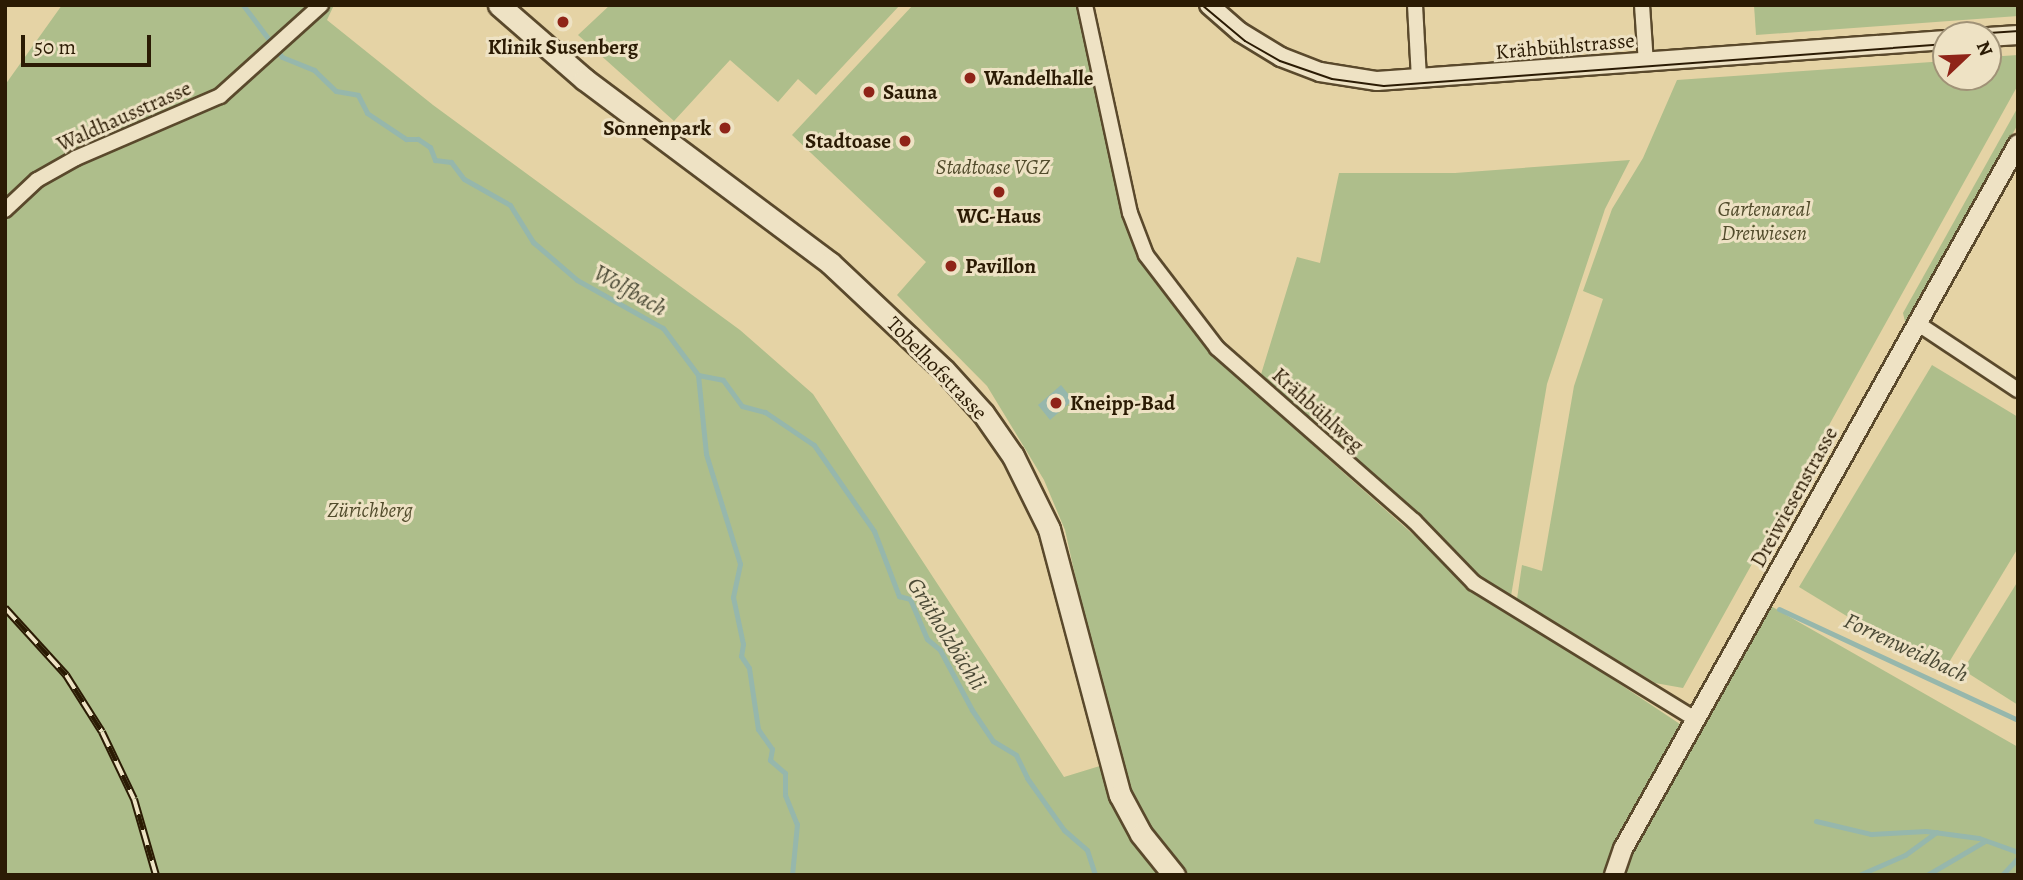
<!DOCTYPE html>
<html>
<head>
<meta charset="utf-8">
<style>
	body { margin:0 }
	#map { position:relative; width:2023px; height:880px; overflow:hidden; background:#e5d3a5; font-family:Alegreya,serif }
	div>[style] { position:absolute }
	.green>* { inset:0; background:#aebe8b }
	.water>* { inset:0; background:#96b7ac }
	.stream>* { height:5px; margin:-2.5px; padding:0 2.5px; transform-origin:2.5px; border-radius:2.5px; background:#96b7ac }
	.roads { filter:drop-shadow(2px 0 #5a492c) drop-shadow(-2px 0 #5a492c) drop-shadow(0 2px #5a492c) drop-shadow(0 -2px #5a492c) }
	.minor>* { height:14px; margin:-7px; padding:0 7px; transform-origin:7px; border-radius:7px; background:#eee2c4 }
	.tertiary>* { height:18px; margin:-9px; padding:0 9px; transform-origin:9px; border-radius:9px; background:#eee2c4 }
	.secondary>* { height:21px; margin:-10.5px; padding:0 10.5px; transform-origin:10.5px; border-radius:10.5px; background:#eee2c4 }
	.tram>* { height:2px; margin:-1px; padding:0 1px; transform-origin:1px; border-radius:1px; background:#2b1b04 }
	.rail>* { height:8px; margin-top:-4px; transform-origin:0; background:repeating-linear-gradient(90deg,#eee2c4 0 16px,#2b1b04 0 32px); box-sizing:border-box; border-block:2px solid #2b1b04 }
	.dots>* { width:19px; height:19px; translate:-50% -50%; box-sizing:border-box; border:4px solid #eee2c4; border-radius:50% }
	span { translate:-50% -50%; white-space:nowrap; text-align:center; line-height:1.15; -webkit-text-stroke:6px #eee2c4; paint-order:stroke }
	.street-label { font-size:21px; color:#2b1b04 }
	.poi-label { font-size:21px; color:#2b1b04; font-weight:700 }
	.left { translate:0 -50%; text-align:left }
	.right { translate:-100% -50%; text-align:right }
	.park-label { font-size:21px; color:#524c2c; font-style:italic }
	.water-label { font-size:23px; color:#4b4a36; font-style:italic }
	.frame { position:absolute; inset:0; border:7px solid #2b1b04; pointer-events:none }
	.north { position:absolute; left:1932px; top:21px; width:70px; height:70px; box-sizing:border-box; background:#eee2c4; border:2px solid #a09277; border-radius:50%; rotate:67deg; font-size:19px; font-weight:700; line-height:28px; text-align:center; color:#2b1b04 }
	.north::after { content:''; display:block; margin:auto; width:24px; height:32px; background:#8f2418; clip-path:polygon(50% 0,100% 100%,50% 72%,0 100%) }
	.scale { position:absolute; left:21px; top:35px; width:130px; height:32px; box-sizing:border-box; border:4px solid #2b1b04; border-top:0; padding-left:9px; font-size:21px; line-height:24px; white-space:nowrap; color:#2b1b04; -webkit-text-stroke:5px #eee2c4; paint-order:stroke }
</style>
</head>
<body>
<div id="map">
	<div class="green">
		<i style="clip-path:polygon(62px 5px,334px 5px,327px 20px,433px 105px,740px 330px,813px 394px,1064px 777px,1116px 761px,1065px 530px,1044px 480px,987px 386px,897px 295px,926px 262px,792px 135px,913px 5px,1081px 5px,1111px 165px,1140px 259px,1201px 339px,1327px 458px,1469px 584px,1695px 734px,1769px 605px,2018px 747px,2018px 875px,5px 875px,5px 85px)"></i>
		<i style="clip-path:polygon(610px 5px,900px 5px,816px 95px,798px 79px,778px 102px,730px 60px,674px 121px,578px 35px)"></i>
		<i style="clip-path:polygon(1754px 5px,2018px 5px,2018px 16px,1756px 35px)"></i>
		<i style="clip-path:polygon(2018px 55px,2018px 85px,1683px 688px,1655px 683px,1517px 599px,1522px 565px,1542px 571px,1574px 386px,1603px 299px,1583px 291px,1612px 209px,1643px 158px,1677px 80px,1946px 61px,1946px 77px,1988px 77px,1988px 57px)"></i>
		<i style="clip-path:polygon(2018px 107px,2018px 124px,1906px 326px,1903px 313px)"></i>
		<i style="clip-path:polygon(1630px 160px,1605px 209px,1547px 384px,1511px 596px,1477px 575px,1423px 519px,1258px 384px,1297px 257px,1320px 263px,1339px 173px,1455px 173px)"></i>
		<i style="clip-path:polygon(1932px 365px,2018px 417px,2018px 548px,1942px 674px,1799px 587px)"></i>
		<i style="clip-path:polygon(2018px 581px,2018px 705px,1963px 670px)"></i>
	</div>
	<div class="water">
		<i style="clip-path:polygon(1061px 385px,1073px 400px,1050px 420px,1038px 405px)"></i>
	</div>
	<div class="stream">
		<i style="left:243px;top:5px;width:65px;rotate:53.1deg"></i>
		<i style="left:282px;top:57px;width:35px;rotate:22deg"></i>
		<i style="left:314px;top:70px;width:30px;rotate:44deg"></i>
		<i style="left:336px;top:91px;width:22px;rotate:10deg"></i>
		<i style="left:358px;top:95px;width:20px;rotate:63deg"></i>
		<i style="left:367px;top:113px;width:47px;rotate:33.7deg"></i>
		<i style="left:406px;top:139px;width:12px"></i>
		<i style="left:418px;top:139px;width:14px;rotate:34deg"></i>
		<i style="left:430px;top:147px;width:14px;rotate:69deg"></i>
		<i style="left:435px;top:160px;width:16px;rotate:7deg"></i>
		<i style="left:451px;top:162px;width:21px;rotate:53deg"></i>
		<i style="left:464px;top:179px;width:53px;rotate:29.5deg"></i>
		<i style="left:510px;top:205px;width:44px;rotate:58.1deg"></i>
		<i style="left:533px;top:242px;width:58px;rotate:40.8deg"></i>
		<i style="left:577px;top:280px;width:98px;rotate:29.2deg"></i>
		<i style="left:663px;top:328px;width:59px;rotate:53.3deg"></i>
		<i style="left:698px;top:375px;width:79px;rotate:84.2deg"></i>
		<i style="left:706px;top:454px;width:115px;rotate:72.8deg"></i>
		<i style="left:740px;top:564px;width:34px;rotate:102deg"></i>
		<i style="left:733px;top:597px;width:48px;rotate:78deg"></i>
		<i style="left:743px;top:644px;width:12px;rotate:99deg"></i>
		<i style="left:741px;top:656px;width:14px;rotate:56deg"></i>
		<i style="left:749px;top:668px;width:62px;rotate:81.6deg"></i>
		<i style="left:758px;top:729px;width:24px;rotate:55deg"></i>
		<i style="left:772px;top:749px;width:11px;rotate:100deg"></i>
		<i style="left:770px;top:760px;width:20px;rotate:41deg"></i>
		<i style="left:785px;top:773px;width:22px;rotate:90deg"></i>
		<i style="left:785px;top:795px;width:31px;rotate:68deg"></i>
		<i style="left:797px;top:824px;width:51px;rotate:95.6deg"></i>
		<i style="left:698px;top:375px;width:25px;rotate:11deg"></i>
		<i style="left:723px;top:380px;width:32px;rotate:54deg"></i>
		<i style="left:742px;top:406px;width:24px;rotate:15deg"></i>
		<i style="left:765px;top:412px;width:59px;rotate:34deg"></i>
		<i style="left:814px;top:445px;width:105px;rotate:55.1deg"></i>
		<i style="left:874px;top:531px;width:70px;rotate:69deg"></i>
		<i style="left:899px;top:596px;width:11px;rotate:15deg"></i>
		<i style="left:910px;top:599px;width:43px;rotate:67deg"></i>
		<i style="left:927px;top:639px;width:17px;rotate:40deg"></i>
		<i style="left:940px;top:650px;width:68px;rotate:61.9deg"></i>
		<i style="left:972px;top:710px;width:37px;rotate:56deg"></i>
		<i style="left:993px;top:741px;width:27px;rotate:31deg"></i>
		<i style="left:1016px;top:755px;width:25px;rotate:64deg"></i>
		<i style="left:1027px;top:778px;width:64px;rotate:54.6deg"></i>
		<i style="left:1064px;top:830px;width:30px;rotate:41deg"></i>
		<i style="left:1087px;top:850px;width:26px;rotate:72deg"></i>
		<i style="left:1779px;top:609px;width:264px;rotate:24.9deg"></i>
		<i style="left:1816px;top:821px;width:57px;rotate:13.3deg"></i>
		<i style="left:1871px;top:834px;width:55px;rotate:-3.1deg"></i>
		<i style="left:1926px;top:831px;width:53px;rotate:7.5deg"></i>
		<i style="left:1979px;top:838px;width:41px;rotate:19.7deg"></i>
		<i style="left:1859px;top:875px;width:50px;rotate:-23.5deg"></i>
		<i style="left:1905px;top:855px;width:39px;rotate:-36deg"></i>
		<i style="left:1927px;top:875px;width:67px;rotate:-30.4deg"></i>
		<i style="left:2002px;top:875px;width:23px;rotate:-47deg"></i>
	</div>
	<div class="roads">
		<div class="minor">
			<i style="left:1085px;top:5px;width:213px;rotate:77.8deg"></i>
			<i style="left:1130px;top:213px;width:45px;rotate:69.1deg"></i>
			<i style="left:1146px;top:255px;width:117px;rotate:52.6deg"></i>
			<i style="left:1217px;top:348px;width:262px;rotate:41.3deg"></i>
			<i style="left:1414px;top:521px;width:86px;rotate:45.9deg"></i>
			<i style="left:1474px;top:583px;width:259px;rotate:31.6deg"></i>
			<i style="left:1415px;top:5px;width:75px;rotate:86.9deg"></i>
			<i style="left:1642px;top:5px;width:58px;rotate:86.1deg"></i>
			<i style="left:5px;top:210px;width:44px;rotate:-43.2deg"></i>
			<i style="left:37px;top:180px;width:45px;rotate:-29.4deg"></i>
			<i style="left:76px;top:158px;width:157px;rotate:-23.3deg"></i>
			<i style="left:220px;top:96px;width:136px;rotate:-42deg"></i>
			<i style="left:1917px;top:323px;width:121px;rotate:33.6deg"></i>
		</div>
		<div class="tertiary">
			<i style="left:1209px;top:5px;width:41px;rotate:41.1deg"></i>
			<i style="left:1240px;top:32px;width:48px;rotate:31.4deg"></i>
			<i style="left:1281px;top:57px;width:42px;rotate:21deg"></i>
			<i style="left:1320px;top:72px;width:58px;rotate:9deg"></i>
			<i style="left:1377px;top:81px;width:570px;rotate:-4.12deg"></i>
			<i style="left:1988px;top:37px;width:30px;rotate:-4deg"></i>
			<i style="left:1614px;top:875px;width:28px;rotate:-71deg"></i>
			<i style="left:1623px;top:849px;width:808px;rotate:-60.74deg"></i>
		</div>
		<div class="secondary">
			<i style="left:499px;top:5px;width:113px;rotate:41deg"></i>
			<i style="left:584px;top:79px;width:307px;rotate:36.8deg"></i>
			<i style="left:830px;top:263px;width:156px;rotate:43.2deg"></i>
			<i style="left:944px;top:370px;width:58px;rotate:47.8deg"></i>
			<i style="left:983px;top:413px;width:52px;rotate:55.1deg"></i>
			<i style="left:1013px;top:456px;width:81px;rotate:63.7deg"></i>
			<i style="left:1049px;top:529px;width:275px;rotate:75.1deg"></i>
			<i style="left:1120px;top:795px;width:44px;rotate:61.7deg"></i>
			<i style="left:1141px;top:834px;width:53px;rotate:51.2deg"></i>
		</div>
	</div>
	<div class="tram">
		<i style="left:1202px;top:5px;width:56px;rotate:39.9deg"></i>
		<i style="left:1245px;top:41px;width:40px;rotate:29.7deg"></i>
		<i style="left:1280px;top:61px;width:55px;rotate:19.1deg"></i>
		<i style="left:1332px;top:79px;width:52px;rotate:7.7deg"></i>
		<i style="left:1384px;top:86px;width:564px;rotate:-4.27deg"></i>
		<i style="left:1960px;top:35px;width:58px;rotate:-3.9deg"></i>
	</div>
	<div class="rail">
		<i style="left:5px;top:608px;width:91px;rotate:47.7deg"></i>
		<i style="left:66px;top:675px;width:67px;rotate:57.7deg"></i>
		<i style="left:102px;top:732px;width:74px;rotate:64.5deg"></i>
		<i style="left:134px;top:799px;width:79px;rotate:73.9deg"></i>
	</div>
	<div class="dots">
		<i style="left:563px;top:22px;background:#8f2418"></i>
		<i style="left:970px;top:78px;background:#8f2418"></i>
		<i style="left:869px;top:92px;background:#8f2418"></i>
		<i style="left:725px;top:128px;background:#8f2418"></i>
		<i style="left:905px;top:141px;background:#8f2418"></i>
		<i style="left:999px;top:192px;background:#8f2418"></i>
		<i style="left:951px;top:266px;background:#8f2418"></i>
		<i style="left:1056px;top:403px;background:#8f2418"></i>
	</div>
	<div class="street-label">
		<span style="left:1565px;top:46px;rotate:-5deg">Krähbühlstrasse</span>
		<span style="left:124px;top:116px;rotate:-24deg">Waldhausstrasse</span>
		<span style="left:937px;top:368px;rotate:46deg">Tobelhofstrasse</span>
		<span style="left:1318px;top:410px;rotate:42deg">Krähbühlweg</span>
		<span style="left:1794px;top:497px;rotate:-61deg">Dreiwiesenstrasse</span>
	</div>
	<div class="poi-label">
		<span style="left:563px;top:47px">Klinik Susenberg</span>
		<span class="left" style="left:984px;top:78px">Wandelhalle</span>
		<span class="left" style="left:883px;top:92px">Sauna</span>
		<span class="right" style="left:711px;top:128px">Sonnenpark</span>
		<span class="right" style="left:891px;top:141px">Stadtoase</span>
		<span style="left:999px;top:216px">WC-Haus</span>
		<span class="left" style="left:965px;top:266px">Pavillon</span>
		<span class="left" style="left:1070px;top:403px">Kneipp-Bad</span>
	</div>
	<div class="park-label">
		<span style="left:993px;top:167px">Stadtoase VGZ</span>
		<span style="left:1764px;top:221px">Gartenareal<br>Dreiwiesen</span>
		<span style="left:370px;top:510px">Zürichberg</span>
	</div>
	<div class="water-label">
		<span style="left:630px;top:291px;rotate:30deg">Wolfbach</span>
		<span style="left:946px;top:634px;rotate:58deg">Grütholzbächli</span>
		<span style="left:1906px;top:648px;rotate:25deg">Forrenweidbach</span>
	</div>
	<div class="frame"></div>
	<div class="north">N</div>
	<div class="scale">50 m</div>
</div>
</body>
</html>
